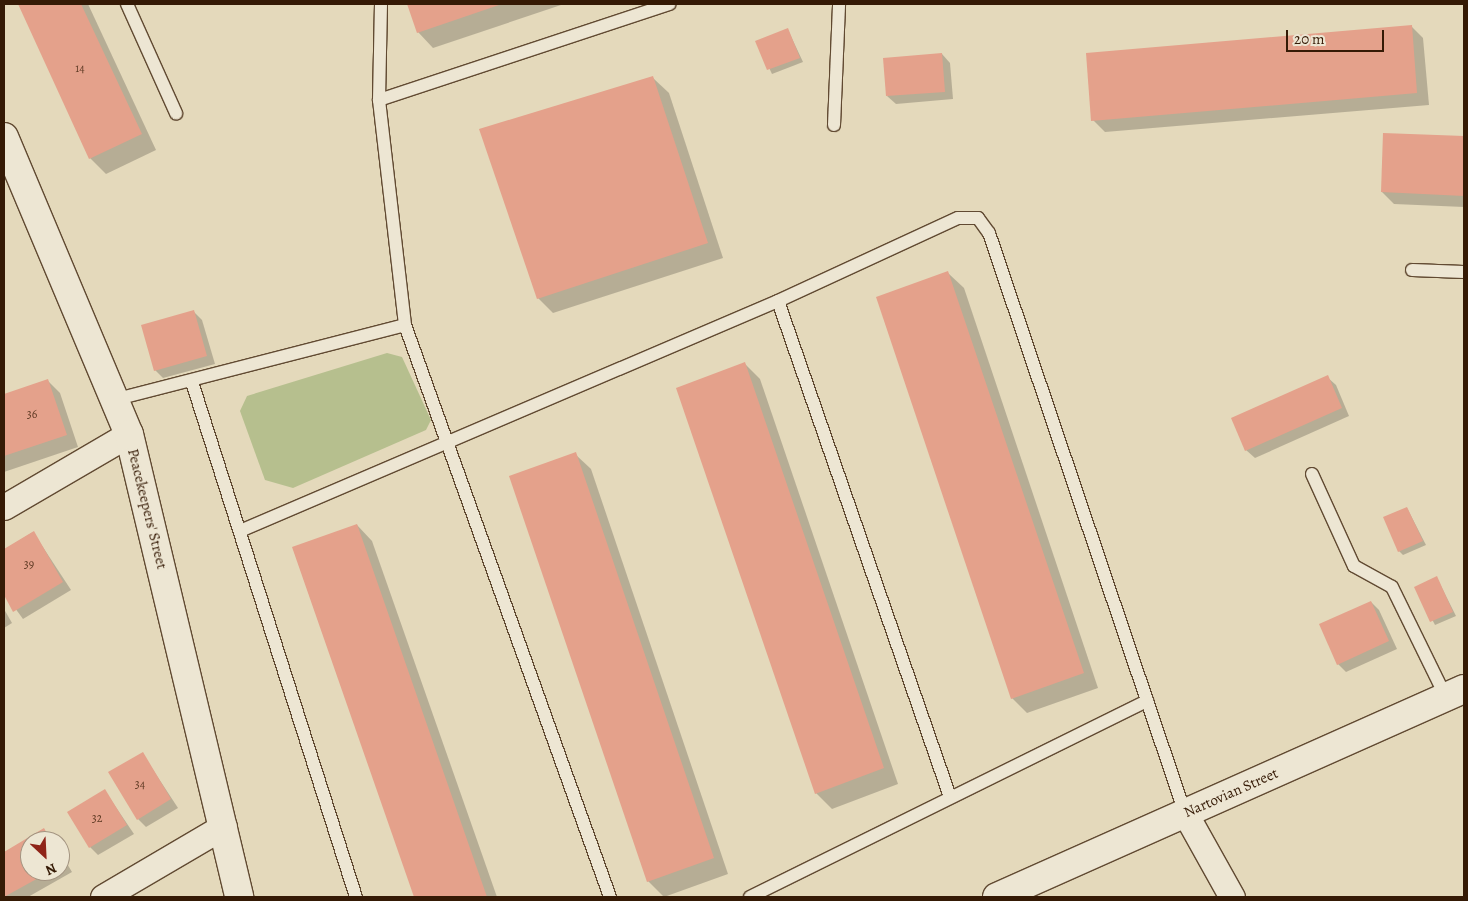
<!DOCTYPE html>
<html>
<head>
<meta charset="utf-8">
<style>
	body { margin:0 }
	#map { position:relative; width:1468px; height:901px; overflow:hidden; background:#e4d9bb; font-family:Alegreya,serif }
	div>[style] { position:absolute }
	.green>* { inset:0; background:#b6bf8e }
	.shadow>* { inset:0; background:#0003 }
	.building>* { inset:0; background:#e4a18b }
	.roads { filter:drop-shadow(1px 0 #614a32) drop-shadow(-1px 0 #614a32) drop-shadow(0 1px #614a32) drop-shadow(0 -1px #614a32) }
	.lane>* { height:12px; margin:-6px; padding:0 6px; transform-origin:6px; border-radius:6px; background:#ede6d3 }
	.street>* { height:25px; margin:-12.5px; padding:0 12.5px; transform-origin:12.5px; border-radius:12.5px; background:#ede6d3 }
	.secondary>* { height:28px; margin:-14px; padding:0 14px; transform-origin:14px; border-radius:14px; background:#ede6d3 }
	span { translate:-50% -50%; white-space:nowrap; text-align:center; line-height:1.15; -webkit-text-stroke:4px #ede6d3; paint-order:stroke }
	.number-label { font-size:12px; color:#613c26 }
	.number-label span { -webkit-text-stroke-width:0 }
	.street-label { font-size:15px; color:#351a05 }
	.frame { position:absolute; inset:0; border:5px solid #351a05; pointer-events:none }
	.north { position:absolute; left:20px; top:831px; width:50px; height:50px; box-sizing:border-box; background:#ede6d3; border:1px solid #a39481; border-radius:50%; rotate:155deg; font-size:14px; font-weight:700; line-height:20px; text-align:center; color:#351a05 }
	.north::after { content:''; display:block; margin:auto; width:18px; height:22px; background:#8f2418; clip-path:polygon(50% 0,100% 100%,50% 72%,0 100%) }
	.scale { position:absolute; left:1286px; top:30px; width:98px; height:22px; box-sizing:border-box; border:2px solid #351a05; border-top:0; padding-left:6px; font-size:15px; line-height:18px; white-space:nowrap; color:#351a05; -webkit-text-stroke:4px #ede6d3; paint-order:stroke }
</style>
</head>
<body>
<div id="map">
	<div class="green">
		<i style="clip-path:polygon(387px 353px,402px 357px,431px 420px,426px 430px,293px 488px,265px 480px,240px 411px,247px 396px)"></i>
	</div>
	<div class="shadow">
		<i style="clip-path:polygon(19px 4px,88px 4px,156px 150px,106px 174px,90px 158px)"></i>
		<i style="clip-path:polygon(408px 4px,564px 4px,433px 48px,418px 32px)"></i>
		<i style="clip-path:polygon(1411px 26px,1423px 38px,1429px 105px,1105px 132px,1093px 120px)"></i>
		<i style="clip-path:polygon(788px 30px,803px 62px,772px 74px,757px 42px)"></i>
		<i style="clip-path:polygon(942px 54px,950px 63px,953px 99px,896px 104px,887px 96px)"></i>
		<i style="clip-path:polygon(653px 78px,669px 93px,723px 258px,553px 313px,538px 298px)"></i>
		<i style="clip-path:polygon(1384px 134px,1464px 137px,1464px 207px,1394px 204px,1382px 192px)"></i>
		<i style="clip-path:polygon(948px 273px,964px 288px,1098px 688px,1027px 713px,1012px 698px)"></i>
		<i style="clip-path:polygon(194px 312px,202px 320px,215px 364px,163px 378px,155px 370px)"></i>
		<i style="clip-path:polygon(744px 363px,760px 379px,898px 784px,832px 809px,816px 793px)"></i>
		<i style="clip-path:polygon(1327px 377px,1336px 385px,1349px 416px,1255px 458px,1246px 450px)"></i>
		<i style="clip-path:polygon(48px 381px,60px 393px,78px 447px,4px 472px,4px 396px)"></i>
		<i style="clip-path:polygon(575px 454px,591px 469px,728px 874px,664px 897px,648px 881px)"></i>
		<i style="clip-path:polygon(1407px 508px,1426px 545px,1403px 555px,1399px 551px)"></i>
		<i style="clip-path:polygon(357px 525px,372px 541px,497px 897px,415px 897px,293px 548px)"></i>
		<i style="clip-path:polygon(33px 532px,71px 590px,23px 619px,4px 593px,4px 550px)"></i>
		<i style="clip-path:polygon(1437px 578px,1456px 616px,1435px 625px,1416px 588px)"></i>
		<i style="clip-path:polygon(1371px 602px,1379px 610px,1397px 649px,1346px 672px,1338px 664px)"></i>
		<i style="clip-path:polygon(4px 609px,12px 623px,4px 628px)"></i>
		<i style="clip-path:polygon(142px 753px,178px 808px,146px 827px,138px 819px)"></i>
		<i style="clip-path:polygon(105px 791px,134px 834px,98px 855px,90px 847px)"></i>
		<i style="clip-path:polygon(43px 830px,54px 841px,30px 841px,30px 871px,60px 871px,60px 852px,72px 872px,28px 897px,4px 897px,4px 853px)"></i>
	</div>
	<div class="building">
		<i style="clip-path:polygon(18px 4px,81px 4px,142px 134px,89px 159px)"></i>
		<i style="clip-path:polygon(407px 4px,502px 4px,417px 33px)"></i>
		<i style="clip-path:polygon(1412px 25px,1417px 93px,1091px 121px,1086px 53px)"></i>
		<i style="clip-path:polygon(788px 28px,800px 58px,767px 70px,755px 41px)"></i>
		<i style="clip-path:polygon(942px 53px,945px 92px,886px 96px,883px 58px)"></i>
		<i style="clip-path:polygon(653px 76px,708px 243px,537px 299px,479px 129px)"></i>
		<i style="clip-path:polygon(1383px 133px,1464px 136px,1464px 196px,1381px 192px)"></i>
		<i style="clip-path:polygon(948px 271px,1084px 673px,1011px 699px,876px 297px)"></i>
		<i style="clip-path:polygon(194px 310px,207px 356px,154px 371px,141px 325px)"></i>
		<i style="clip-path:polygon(745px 362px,884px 768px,815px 794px,676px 388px)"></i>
		<i style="clip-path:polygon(1328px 375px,1342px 408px,1245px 451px,1231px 418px)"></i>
		<i style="clip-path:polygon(48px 379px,67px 435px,4px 456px,4px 394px)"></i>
		<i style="clip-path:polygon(576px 452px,714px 858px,647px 882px,509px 476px)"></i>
		<i style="clip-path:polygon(1407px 507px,1423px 541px,1398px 552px,1383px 517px)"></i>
		<i style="clip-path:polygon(357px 524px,487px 897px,414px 897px,292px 547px)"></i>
		<i style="clip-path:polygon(34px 531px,63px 582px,13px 612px,4px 595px,4px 549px)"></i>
		<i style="clip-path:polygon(1437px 576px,1453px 612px,1430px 622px,1414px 587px)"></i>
		<i style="clip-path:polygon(1371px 601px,1389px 641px,1337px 665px,1319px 624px)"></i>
		<i style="clip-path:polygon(143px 752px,171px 799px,137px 820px,108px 772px)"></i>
		<i style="clip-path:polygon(105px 789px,127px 825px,89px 848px,67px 812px)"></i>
		<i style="clip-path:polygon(44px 828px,51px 841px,30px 841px,30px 871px,51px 871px,4px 897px,4px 852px)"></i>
	</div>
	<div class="roads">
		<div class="lane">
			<i style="left:127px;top:4px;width:120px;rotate:65.8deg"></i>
			<i style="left:381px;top:4px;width:96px;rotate:91.2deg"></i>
			<i style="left:379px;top:100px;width:226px;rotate:83.4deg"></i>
			<i style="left:405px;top:325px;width:608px;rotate:70.28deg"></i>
			<i style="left:379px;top:100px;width:306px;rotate:-18.3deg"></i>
			<i style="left:834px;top:125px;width:121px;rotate:-87.6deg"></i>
			<i style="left:1412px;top:270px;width:52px;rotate:2.2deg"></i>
			<i style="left:778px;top:301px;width:525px;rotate:70.87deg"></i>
			<i style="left:192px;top:382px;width:540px;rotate:72.34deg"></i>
			<i style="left:117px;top:399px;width:297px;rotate:-14.4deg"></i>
			<i style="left:1312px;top:474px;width:101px;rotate:65.5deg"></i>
			<i style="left:1354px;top:566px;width:43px;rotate:28.9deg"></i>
			<i style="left:1392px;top:587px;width:123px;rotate:63.9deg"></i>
			<i style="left:240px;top:531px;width:585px;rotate:-23.15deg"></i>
			<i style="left:778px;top:301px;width:198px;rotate:-24.8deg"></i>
			<i style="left:958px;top:218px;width:20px"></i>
			<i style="left:978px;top:218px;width:19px;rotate:54deg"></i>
			<i style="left:989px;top:233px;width:612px;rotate:71.33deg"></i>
			<i style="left:750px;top:897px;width:443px;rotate:-26.3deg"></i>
		</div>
		<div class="street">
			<i style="left:4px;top:507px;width:145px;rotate:-30.3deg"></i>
			<i style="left:1185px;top:813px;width:96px;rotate:60.8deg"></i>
			<i style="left:103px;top:897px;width:140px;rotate:-30.4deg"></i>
		</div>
		<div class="secondary">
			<i style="left:4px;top:137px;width:322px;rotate:67.2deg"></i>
			<i style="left:129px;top:434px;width:476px;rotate:76.6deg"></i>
			<i style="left:997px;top:897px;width:511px;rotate:-24.01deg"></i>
		</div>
	</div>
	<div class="number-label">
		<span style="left:80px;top:69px">14</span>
		<span style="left:32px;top:415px">36</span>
		<span style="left:29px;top:565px">39</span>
		<span style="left:140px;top:785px">34</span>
		<span style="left:97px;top:819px">32</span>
	</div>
	<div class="street-label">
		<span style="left:147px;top:509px;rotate:76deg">Peacekeepers' Street</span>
		<span style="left:1231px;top:793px;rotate:-24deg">Nartovian Street</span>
	</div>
	<div class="frame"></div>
	<div class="north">N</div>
	<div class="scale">20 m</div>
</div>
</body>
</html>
